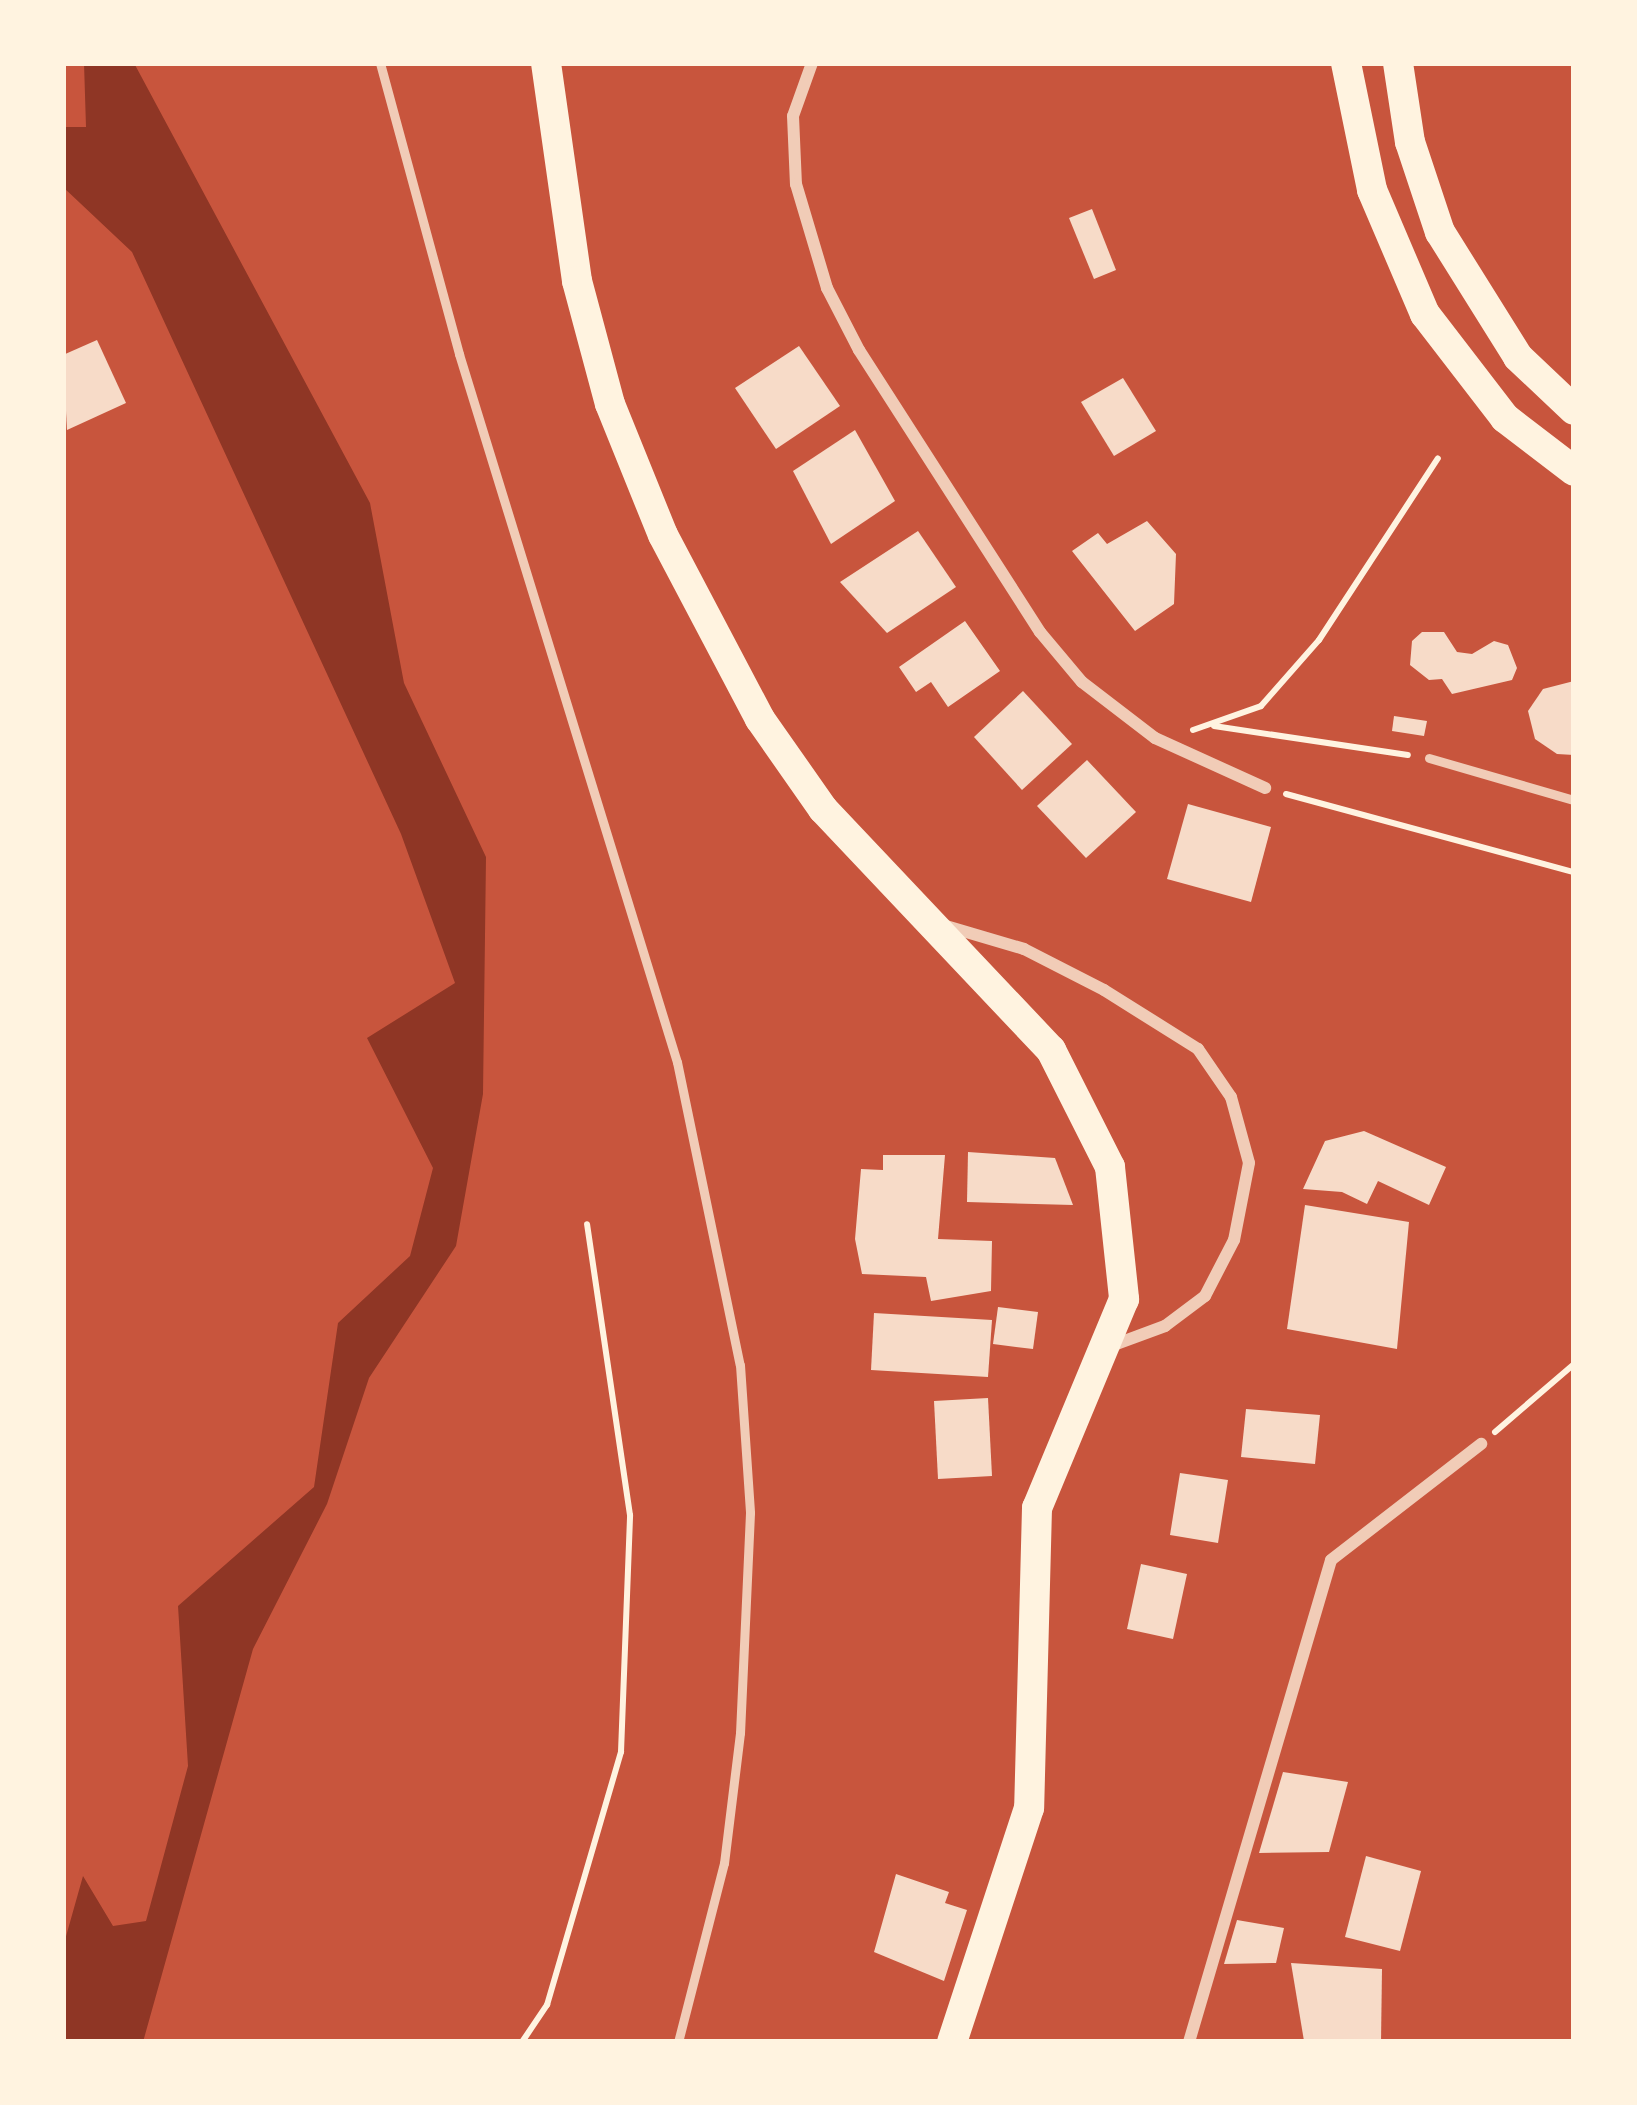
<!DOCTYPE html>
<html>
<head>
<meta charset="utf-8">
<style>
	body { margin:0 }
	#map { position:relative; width:1637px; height:2105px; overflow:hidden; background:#c8553d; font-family:"Space Grotesk",sans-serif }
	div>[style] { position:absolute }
	.water>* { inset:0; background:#8f3625 }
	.building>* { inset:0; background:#f7dbc8 }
	.path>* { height:6px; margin:-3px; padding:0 3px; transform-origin:3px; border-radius:3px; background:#fff3e0 }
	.service>* { height:9px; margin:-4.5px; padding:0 4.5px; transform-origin:4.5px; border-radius:4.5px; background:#f1ccb7 }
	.minor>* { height:12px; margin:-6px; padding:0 6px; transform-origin:6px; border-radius:6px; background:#f1ccb7 }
	.primary>* { height:30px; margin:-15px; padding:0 15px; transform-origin:15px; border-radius:15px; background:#fff3e0 }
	span { translate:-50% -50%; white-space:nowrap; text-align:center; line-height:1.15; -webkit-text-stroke:9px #fff3e0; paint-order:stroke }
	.frame { position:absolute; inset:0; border:66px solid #fff3e0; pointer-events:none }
</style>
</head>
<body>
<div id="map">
	<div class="water">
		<i style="clip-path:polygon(84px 63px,134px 63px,370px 503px,404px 683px,486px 857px,483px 1094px,456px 1246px,369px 1378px,327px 1504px,253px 1649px,143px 2042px,63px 2042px,63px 1947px,83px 1876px,113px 1926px,146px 1921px,188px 1766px,178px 1606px,314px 1487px,338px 1323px,410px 1256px,433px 1168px,367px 1038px,455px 983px,401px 834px,132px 252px,63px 187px,63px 127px,86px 127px)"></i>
	</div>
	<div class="building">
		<i style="clip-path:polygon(1092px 209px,1116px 270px,1094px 279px,1069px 218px)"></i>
		<i style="clip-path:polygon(97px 340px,126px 403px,67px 430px,63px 355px)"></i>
		<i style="clip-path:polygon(799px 346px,840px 406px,776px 449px,735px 388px)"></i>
		<i style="clip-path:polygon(1123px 378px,1156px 431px,1114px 456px,1081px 402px)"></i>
		<i style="clip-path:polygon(855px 430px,895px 501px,831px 544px,793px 471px)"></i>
		<i style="clip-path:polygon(1147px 521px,1176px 554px,1174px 604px,1135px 631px,1072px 551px,1098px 533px,1107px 544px)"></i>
		<i style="clip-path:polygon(918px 531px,956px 587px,887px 633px,840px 582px)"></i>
		<i style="clip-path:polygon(965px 621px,1000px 671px,948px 707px,931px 682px,916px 692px,899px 667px)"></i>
		<i style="clip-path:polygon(1422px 632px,1444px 632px,1457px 652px,1472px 654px,1494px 641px,1508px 645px,1517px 668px,1512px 680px,1452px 694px,1442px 679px,1429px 680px,1410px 665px,1412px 641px)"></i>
		<i style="clip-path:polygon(1574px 681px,1574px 755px,1557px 754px,1535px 739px,1528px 711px,1543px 689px)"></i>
		<i style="clip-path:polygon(1023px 691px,1072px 744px,1022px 790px,974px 737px)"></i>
		<i style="clip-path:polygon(1394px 716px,1427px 721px,1424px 736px,1392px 731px)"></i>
		<i style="clip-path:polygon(1087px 760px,1136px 812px,1086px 858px,1037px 806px)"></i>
		<i style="clip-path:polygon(1188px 804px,1271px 827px,1251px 902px,1167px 879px)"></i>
		<i style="clip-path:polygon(1364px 1131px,1446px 1167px,1429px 1205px,1378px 1181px,1367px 1204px,1342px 1192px,1303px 1189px,1325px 1141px)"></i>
		<i style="clip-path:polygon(968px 1152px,1055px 1158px,1073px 1205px,967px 1202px)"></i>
		<i style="clip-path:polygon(883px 1155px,945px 1155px,938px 1239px,992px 1241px,991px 1291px,931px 1301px,926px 1277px,862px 1274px,855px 1239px,861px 1169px,883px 1170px)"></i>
		<i style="clip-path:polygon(1305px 1205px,1409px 1222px,1397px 1349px,1287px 1329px)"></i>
		<i style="clip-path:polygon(998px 1307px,1038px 1312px,1033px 1349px,993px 1344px)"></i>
		<i style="clip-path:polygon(874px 1313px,992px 1320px,988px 1377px,871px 1370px)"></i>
		<i style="clip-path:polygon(988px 1398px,992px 1476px,938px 1479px,934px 1401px)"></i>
		<i style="clip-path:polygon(1246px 1409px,1320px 1415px,1315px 1464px,1241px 1457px)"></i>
		<i style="clip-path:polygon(1180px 1473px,1228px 1480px,1218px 1543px,1170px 1535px)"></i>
		<i style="clip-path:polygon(1141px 1564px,1187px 1574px,1173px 1639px,1127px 1629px)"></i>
		<i style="clip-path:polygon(1283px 1772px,1348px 1782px,1329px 1852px,1259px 1853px)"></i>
		<i style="clip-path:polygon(1366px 1856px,1421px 1871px,1400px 1951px,1345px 1937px)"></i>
		<i style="clip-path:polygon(896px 1874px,949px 1892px,945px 1903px,967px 1910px,944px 1981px,874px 1952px)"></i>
		<i style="clip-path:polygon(1237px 1920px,1284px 1928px,1276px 1963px,1224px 1964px)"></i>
		<i style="clip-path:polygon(1291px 1963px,1382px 1969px,1381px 2042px,1304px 2041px)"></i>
	</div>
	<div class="path">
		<i style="left:1214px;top:726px;width:196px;rotate:8.5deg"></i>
		<i style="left:1193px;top:730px;width:72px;rotate:-19.4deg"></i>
		<i style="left:1261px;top:706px;width:88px;rotate:-48.7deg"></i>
		<i style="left:1319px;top:640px;width:217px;rotate:-56.8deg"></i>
		<i style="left:1286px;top:794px;width:298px;rotate:15.2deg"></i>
		<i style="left:1495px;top:1432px;width:104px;rotate:-40.7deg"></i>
		<i style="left:522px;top:2042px;width:45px;rotate:-56deg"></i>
		<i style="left:547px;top:2005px;width:264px;rotate:-73.7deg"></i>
		<i style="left:621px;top:1752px;width:237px;rotate:-87.8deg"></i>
		<i style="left:630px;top:1515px;width:294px;rotate:-98.4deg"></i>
	</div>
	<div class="service">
		<i style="left:380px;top:63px;width:302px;rotate:74.8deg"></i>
		<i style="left:459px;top:354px;width:741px;rotate:72.89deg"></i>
		<i style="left:677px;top:1062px;width:309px;rotate:78.3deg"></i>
		<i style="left:740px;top:1365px;width:148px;rotate:86.1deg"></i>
		<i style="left:750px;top:1513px;width:220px;rotate:92.6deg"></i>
		<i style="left:740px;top:1733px;width:131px;rotate:97deg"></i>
		<i style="left:724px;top:1863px;width:185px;rotate:104.4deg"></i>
		<i style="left:1429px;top:758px;width:151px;rotate:16.2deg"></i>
	</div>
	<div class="minor">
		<i style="left:812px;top:63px;width:56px;rotate:109.7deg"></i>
		<i style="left:793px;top:116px;width:68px;rotate:87.5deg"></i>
		<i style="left:796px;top:184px;width:109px;rotate:73.4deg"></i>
		<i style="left:827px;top:288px;width:70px;rotate:62.7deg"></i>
		<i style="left:859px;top:350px;width:335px;rotate:57.3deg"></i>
		<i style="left:1040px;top:632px;width:65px;rotate:50deg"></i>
		<i style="left:1082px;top:682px;width:92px;rotate:37.5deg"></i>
		<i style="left:1155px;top:738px;width:121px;rotate:24.4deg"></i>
		<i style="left:946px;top:926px;width:81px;rotate:16.4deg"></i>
		<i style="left:1024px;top:949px;width:90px;rotate:27.1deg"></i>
		<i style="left:1104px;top:990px;width:111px;rotate:32.1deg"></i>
		<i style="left:1198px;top:1049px;width:58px;rotate:55.5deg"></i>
		<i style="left:1231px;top:1097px;width:68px;rotate:74.7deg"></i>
		<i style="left:1249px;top:1163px;width:78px;rotate:101deg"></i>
		<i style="left:1234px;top:1240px;width:63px;rotate:117.4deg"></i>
		<i style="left:1205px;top:1296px;width:50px;rotate:143.1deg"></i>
		<i style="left:1165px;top:1326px;width:58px;rotate:159.7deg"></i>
		<i style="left:1189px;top:2042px;width:502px;rotate:-73.58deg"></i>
		<i style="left:1331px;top:1560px;width:190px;rotate:-37.7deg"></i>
	</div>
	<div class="primary">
		<i style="left:546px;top:63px;width:220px;rotate:81.9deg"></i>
		<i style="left:577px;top:281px;width:127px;rotate:75deg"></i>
		<i style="left:610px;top:404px;width:141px;rotate:68deg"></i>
		<i style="left:663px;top:535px;width:208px;rotate:62.2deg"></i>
		<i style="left:760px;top:719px;width:110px;rotate:55deg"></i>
		<i style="left:823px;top:809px;width:332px;rotate:46.6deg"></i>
		<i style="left:1051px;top:1050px;width:131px;rotate:63.2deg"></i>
		<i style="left:1110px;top:1167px;width:133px;rotate:83.9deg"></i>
		<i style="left:1124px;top:1299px;width:226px;rotate:112.6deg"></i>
		<i style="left:1037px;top:1508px;width:300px;rotate:91.5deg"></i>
		<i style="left:1029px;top:1808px;width:246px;rotate:108.2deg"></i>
		<i style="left:1346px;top:63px;width:130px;rotate:78.4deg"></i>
		<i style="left:1372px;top:190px;width:135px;rotate:66.9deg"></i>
		<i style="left:1425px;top:314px;width:131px;rotate:52.4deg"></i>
		<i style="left:1505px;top:418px;width:87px;rotate:37.5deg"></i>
		<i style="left:1398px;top:63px;width:80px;rotate:81.4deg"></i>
		<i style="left:1410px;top:142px;width:95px;rotate:71.6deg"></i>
		<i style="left:1440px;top:232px;width:147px;rotate:58deg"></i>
		<i style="left:1518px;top:357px;width:77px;rotate:43.4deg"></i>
	</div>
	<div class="frame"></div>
</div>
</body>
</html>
